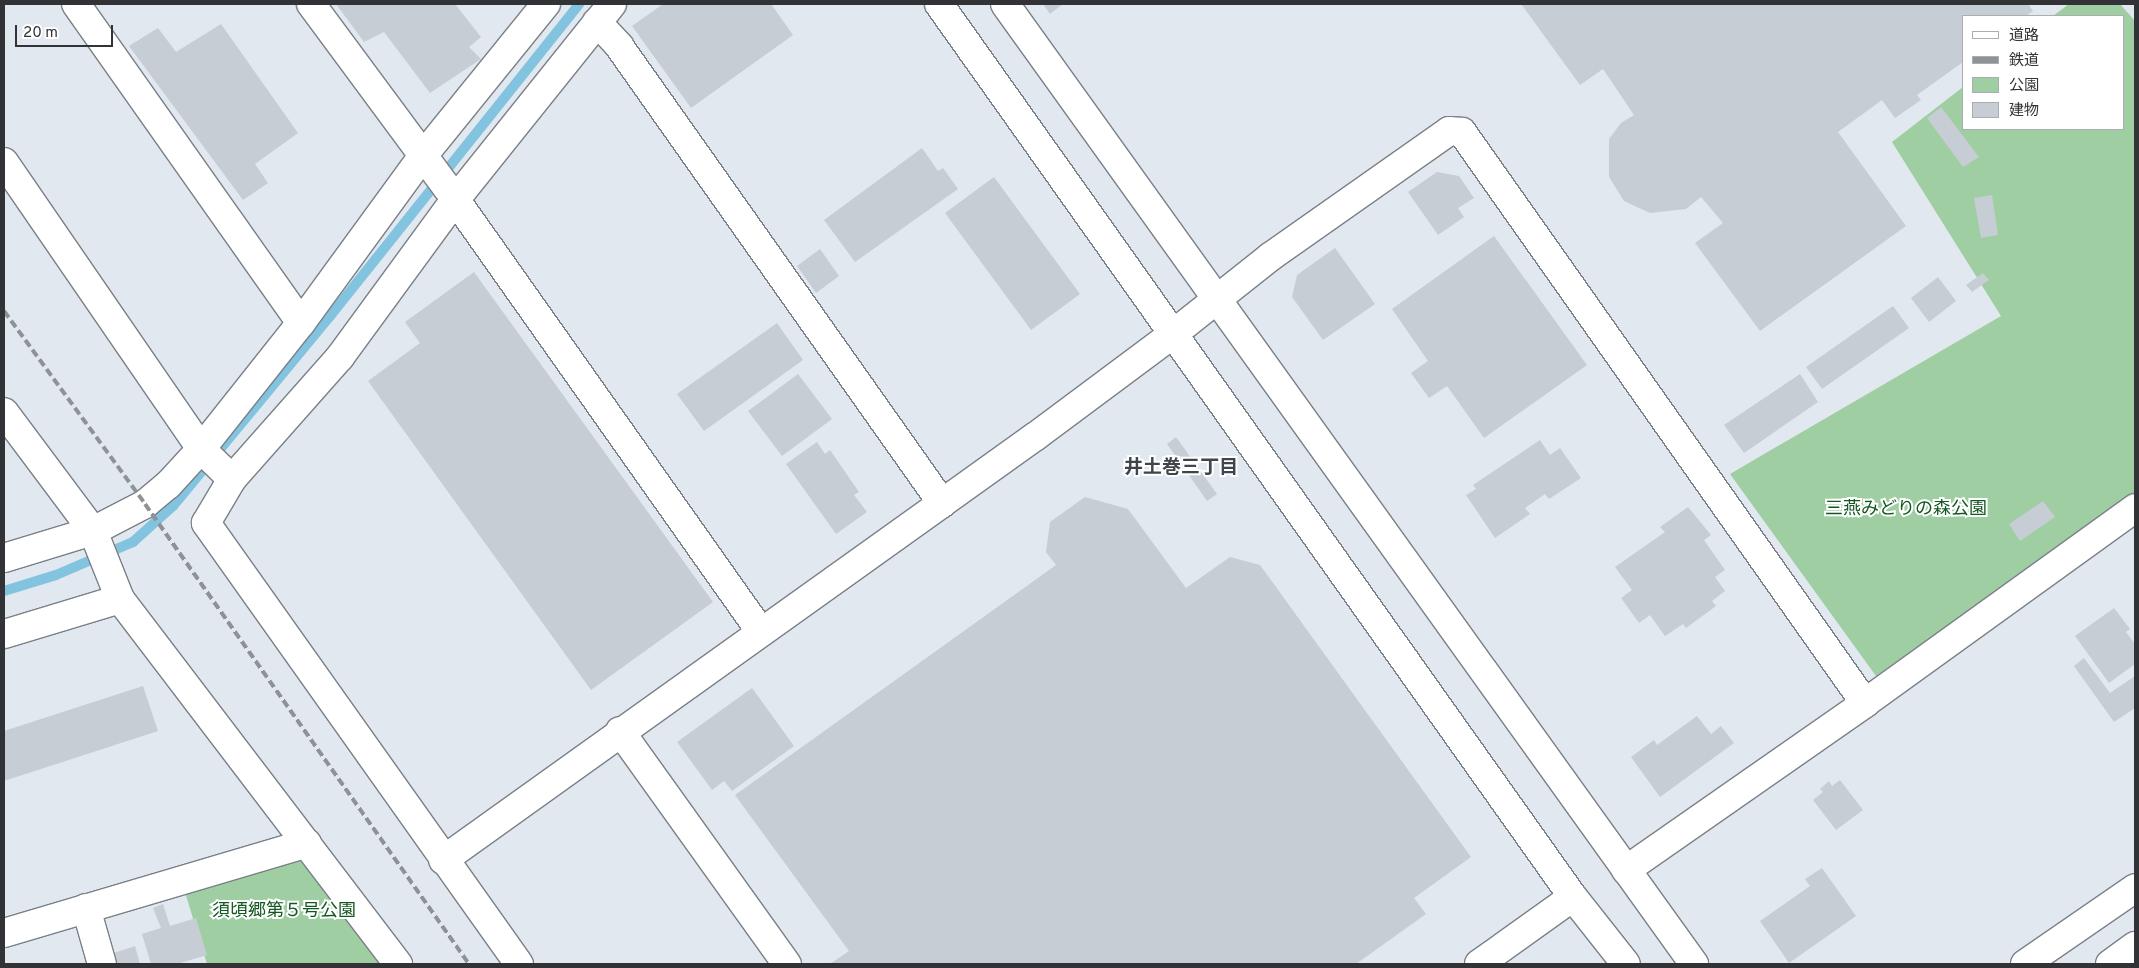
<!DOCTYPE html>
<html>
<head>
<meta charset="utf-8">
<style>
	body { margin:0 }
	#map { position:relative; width:2139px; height:968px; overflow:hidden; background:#e1e8ef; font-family:Overpass,"Noto Sans JP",sans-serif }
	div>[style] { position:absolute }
	.green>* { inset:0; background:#a0cea3 }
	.stream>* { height:10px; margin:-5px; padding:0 5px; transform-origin:5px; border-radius:5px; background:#82c3e0 }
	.building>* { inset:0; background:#c6cdd4 }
	.roads { filter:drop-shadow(1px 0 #7a8087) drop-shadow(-1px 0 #7a8087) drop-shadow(0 1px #7a8087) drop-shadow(0 -1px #7a8087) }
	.minor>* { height:28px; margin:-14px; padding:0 14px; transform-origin:14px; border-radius:14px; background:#fff }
	.rail>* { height:4px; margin-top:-2px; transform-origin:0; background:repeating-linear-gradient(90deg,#8d9297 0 8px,transparent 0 12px) }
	span { translate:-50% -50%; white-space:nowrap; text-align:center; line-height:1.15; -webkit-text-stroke:4px #fff; paint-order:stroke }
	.park-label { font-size:18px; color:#135721 }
	.neighbourhood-label { font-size:19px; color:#40454b; font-weight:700 }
	.frame { position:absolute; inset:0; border:5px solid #313336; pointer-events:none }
	.legend { position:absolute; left:1962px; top:15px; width:162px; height:115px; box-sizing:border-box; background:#fff; border:1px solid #adadaf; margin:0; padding:6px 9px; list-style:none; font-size:15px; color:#313336 }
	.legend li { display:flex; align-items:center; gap:10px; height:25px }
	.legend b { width:25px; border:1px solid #adadaf }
	.scale { position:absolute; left:15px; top:25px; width:98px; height:22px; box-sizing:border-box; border:2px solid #313336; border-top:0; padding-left:6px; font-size:15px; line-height:18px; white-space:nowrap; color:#313336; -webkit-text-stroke:4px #fff; paint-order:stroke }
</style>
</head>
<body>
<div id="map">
	<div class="green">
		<i style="clip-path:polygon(2069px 4px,2120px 4px,2135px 21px,2135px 494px,1876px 676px,1730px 474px,2001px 316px,1892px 142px,1963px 87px,1963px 129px,2123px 129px,2123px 16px,2053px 16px)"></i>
		<i style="clip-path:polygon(304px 852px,393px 964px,207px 964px,184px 889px)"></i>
	</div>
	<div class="stream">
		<i style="left:4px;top:591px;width:54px;rotate:-17.1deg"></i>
		<i style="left:56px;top:575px;width:84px;rotate:-23.2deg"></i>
		<i style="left:133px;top:542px;width:54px;rotate:-42deg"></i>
		<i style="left:173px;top:506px;width:248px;rotate:-50.4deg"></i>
		<i style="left:331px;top:315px;width:398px;rotate:-51.4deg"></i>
	</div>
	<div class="building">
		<i style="clip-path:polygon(336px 4px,455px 4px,481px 37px,469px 47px,481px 59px,430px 93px,384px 32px,364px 42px)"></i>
		<i style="clip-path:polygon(663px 4px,771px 4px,793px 35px,691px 108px,632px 26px)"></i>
		<i style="clip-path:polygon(1043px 4px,1063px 4px,1050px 14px)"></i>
		<i style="clip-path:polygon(1521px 4px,2028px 4px,2033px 11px,2026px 16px,1963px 16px,1963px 62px,1917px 95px,1921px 100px,1895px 118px,1882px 100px,1838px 132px,1906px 226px,1760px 331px,1695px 243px,1723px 223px,1701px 197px,1686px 209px,1650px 213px,1624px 201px,1609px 177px,1609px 139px,1621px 123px,1634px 115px,1603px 69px,1580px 85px)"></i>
		<i style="clip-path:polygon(221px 24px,298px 133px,255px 164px,268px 183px,243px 200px,129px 46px,158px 28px,176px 52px)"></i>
		<i style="clip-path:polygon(1941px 107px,1979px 157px,1963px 167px,1927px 118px)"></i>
		<i style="clip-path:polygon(922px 148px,938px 171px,943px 168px,958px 189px,855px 262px,824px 220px)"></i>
		<i style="clip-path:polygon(1437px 172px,1459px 176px,1474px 198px,1458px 208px,1464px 217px,1438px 235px,1408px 192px)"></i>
		<i style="clip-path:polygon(994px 177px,1080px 294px,1031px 330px,945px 213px)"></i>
		<i style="clip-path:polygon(1992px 195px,1998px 235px,1981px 238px,1974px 198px)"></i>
		<i style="clip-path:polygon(1494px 236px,1587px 365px,1484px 438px,1447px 386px,1429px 398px,1411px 373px,1428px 361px,1392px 309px)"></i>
		<i style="clip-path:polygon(1335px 248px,1375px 304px,1323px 340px,1292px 297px,1297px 275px)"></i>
		<i style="clip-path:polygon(820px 249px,839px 276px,816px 293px,797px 266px)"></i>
		<i style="clip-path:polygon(474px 272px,713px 602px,591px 690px,368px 381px,420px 343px,405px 322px)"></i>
		<i style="clip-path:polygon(1983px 273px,1989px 280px,1972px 292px,1966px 285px)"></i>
		<i style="clip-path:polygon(1938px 277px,1956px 301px,1929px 322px,1911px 298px)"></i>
		<i style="clip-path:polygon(1893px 306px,1909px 328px,1822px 389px,1806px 367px)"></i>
		<i style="clip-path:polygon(777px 323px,803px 360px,704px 431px,677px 394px)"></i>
		<i style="clip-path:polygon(798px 374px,832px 419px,782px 456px,748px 411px)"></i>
		<i style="clip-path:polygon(1800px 374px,1818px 402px,1744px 453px,1724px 425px)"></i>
		<i style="clip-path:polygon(1176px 437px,1217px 494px,1207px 501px,1167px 444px)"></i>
		<i style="clip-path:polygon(1540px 440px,1550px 455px,1560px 448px,1581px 478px,1549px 499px,1545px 494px,1525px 508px,1530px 514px,1495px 538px,1466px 495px,1476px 489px,1473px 485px)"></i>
		<i style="clip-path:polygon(817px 442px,825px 454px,830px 450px,859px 492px,854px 495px,867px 512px,836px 534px,786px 464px)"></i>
		<i style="clip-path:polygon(1085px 497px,1128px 509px,1186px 588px,1230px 557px,1260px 565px,1471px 857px,1414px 898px,1426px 914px,1356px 964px,830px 964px,849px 951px,735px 795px,1056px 565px,1046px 552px,1050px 522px)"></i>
		<i style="clip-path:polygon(2043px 501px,2055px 517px,2020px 541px,2009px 524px)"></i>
		<i style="clip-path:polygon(1688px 507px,1711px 535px,1704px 540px,1725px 570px,1715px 577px,1725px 591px,1712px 601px,1716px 606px,1686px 628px,1683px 624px,1665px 636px,1650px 615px,1639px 623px,1621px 598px,1632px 590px,1615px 567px,1665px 532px,1660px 527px)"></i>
		<i style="clip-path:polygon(2114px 608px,2130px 629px,2126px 632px,2135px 644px,2135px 664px,2109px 683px,2075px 636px)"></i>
		<i style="clip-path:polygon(2084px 658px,2110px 693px,2135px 676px,2135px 708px,2114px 722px,2074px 666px)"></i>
		<i style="clip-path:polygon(143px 686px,158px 731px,4px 781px,4px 731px)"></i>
		<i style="clip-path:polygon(752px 688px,794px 746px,732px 791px,724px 781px,712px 790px,677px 742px)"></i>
		<i style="clip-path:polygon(1697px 716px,1711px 734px,1721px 726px,1734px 743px,1660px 797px,1631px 757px,1654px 740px,1657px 745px)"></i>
		<i style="clip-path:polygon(1840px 780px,1863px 810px,1836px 830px,1813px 800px,1823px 792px,1820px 789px,1829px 781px,1832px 786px)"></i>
		<i style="clip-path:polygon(1822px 868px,1856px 916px,1789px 963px,1760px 921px,1810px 886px,1805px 879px)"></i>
		<i style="clip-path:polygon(163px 904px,170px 926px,196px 918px,207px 955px,177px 964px,151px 964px,142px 934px,161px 928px,153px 908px)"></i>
		<i style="clip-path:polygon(135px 946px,140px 964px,108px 964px,105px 956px)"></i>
	</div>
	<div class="roads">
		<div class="minor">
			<i style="left:76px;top:4px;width:390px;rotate:54.8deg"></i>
			<i style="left:311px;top:4px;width:230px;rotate:53.5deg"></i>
			<i style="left:448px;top:189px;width:542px;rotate:54.76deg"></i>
			<i style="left:939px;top:4px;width:1095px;rotate:54.63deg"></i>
			<i style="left:1573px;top:897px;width:85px;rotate:51.7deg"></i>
			<i style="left:1005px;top:4px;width:1182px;rotate:54.33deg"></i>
			<i style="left:597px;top:22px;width:33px;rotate:47deg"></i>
			<i style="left:619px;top:46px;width:560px;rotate:54.75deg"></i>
			<i style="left:4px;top:162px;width:348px;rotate:55.5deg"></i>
			<i style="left:201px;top:449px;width:43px;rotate:44.1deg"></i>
			<i style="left:4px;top:412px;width:149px;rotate:53.2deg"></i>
			<i style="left:93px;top:531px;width:73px;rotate:68.3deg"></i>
			<i style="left:120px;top:599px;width:459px;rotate:52.7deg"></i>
			<i style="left:4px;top:558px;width:93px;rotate:-16.9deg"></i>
			<i style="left:93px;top:531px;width:59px;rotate:-27.4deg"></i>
			<i style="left:145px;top:504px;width:30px;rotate:-40deg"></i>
			<i style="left:168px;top:485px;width:49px;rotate:-47.5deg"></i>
			<i style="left:201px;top:449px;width:161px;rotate:-51.6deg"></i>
			<i style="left:301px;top:323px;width:205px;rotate:-53.9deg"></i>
			<i style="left:422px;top:157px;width:197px;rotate:-51deg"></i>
			<i style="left:4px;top:634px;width:121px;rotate:-16.8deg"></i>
			<i style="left:620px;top:731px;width:287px;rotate:54.4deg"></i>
			<i style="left:443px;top:860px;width:729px;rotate:-35.57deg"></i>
			<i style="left:1036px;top:436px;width:171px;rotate:-36.7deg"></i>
			<i style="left:1173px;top:334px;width:124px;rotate:-38.4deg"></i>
			<i style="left:1270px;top:257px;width:219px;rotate:-35.1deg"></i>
			<i style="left:1449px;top:131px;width:13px;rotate:4deg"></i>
			<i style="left:1462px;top:132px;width:699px;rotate:54.79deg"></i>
			<i style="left:1626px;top:870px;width:292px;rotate:-34.9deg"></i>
			<i style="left:1865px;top:703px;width:333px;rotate:-35.8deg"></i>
			<i style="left:86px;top:908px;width:58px;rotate:74.1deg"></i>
			<i style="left:4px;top:933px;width:316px;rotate:-16.5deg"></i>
			<i style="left:519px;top:964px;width:541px;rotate:-125.37deg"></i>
			<i style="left:206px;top:523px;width:51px;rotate:-59.4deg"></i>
			<i style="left:232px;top:479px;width:163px;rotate:-48.5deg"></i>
			<i style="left:340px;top:357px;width:195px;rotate:-53.8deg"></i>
			<i style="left:455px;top:200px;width:251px;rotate:-51.3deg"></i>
			<i style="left:1479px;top:964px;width:115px;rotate:-35.5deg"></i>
			<i style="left:2025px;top:964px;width:134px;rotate:-34.6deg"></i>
			<i style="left:2110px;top:964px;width:31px;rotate:-36deg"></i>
		</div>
	</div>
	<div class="rail">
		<i style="left:4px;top:311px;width:239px;rotate:53.8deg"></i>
		<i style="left:145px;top:504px;width:563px;rotate:54.84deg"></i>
	</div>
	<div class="park-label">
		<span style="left:1906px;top:510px">三燕みどりの森公園</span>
		<span style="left:284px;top:912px">須頃郷第５号公園</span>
	</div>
	<div class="neighbourhood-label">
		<span style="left:1181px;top:469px">井土巻三丁目</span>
	</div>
	<div class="frame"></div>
	<ul class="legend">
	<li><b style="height:6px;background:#fff"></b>道路</li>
	<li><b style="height:6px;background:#8d9297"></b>鉄道</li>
	<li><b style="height:14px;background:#a0cea3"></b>公園</li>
	<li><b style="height:14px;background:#c6cdd4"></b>建物</li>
	</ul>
	<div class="scale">20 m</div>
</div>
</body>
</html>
